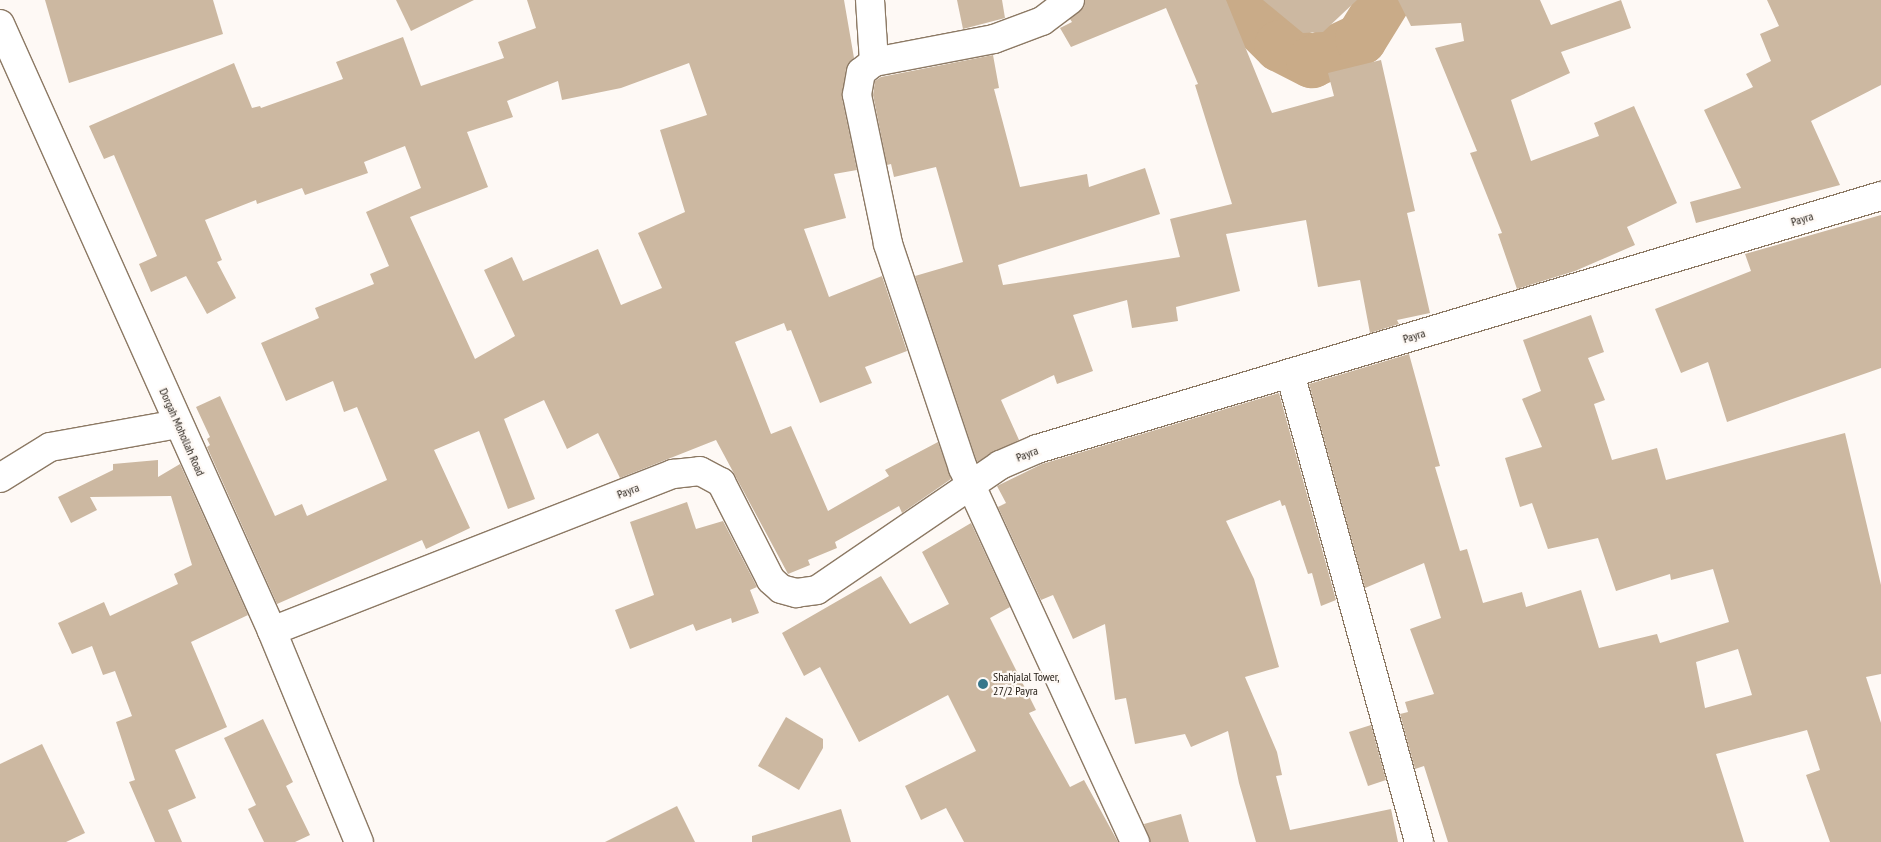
<!DOCTYPE html>
<html>
<head>
<meta charset="utf-8">
<style>
	body { margin:0 }
	#map { position:relative; width:1881px; height:842px; overflow:hidden; background:#fef9f5; font-family:"PT Sans Narrow",sans-serif }
	div>[style] { position:absolute }
	.river>* { height:52px; margin:-26px; padding:0 26px; transform-origin:26px; border-radius:26px; background:#c9ab88 }
	.building>* { inset:0; background:#ccb8a1 }
	.roads { filter:drop-shadow(1px 0 #8c7964) drop-shadow(-1px 0 #8c7964) drop-shadow(0 1px #8c7964) drop-shadow(0 -1px #8c7964) }
	.minor>* { height:28px; margin:-14px; padding:0 14px; transform-origin:14px; border-radius:14px; background:#fff }
	.dots>* { width:14px; height:14px; translate:-50% -50%; box-sizing:border-box; border:2px solid #fef9f5; border-radius:50% }
	span { translate:-50% -50%; white-space:nowrap; text-align:center; line-height:1.15; -webkit-text-stroke:4.5px #fef9f5; paint-order:stroke }
	.street-label { font-size:12px; color:#1e170f }
	.poi-label { font-size:12px; color:#1e170f }
	.left { translate:0 -50%; text-align:left }
</style>
</head>
<body>
<div id="map">
	<div class="river">
		<i style="left:1243px;top:0;width:12px;rotate:76deg"></i>
		<i style="left:1246px;top:12px;width:48px;rotate:45deg"></i>
		<i style="left:1280px;top:46px;width:36px;rotate:27deg"></i>
		<i style="left:1312px;top:62px;width:54px;rotate:-25.1deg"></i>
		<i style="left:1361px;top:39px;width:46px;rotate:-58.4deg"></i>
	</div>
	<div class="building">
		<i style="clip-path:polygon(45px 0,213px 0,223px 34px,69px 83px)"></i>
		<i style="clip-path:polygon(396px 0,474px 0,411px 31px)"></i>
		<i style="clip-path:polygon(evenodd,527px 0,844px 0,854px 58px,846px 69px,842px 98px,857px 170px,834px 174px,846px 218px,804px 229px,829px 297px,882px 276px,907px 351px,865px 367px,872px 383px,820px 403px,791px 330px,787px 331px,784px 323px,735px 342px,771px 434px,791px 426px,828px 511px,889px 476px,885px 470px,938px 442px,951px 479px,902px 513px,899px 506px,835px 542px,837px 548px,808px 560px,810px 565px,788px 574px,716px 440px,620px 478px,598px 433px,567px 449px,544px 400px,504px 419px,535px 499px,508px 509px,479px 431px,434px 450px,470px 528px,426px 549px,422px 540px,277px 604px,207px 447px,210px 445px,207px 439px,210px 437px,196px 407px,220px 396px,275px 516px,302px 504px,307px 516px,387px 480px,357px 407px,344px 412px,333px 381px,286px 401px,261px 343px,319px 318px,315px 308px,374px 284px,370px 274px,389px 266px,366px 212px,421px 188px,405px 146px,364px 162px,368px 173px,305px 195px,302px 188px,257px 204px,256px 200px,205px 220px,222px 260px,217px 262px,236px 298px,207px 314px,186px 276px,151px 292px,139px 264px,157px 256px,114px 155px,104px 159px,89px 126px,234px 63px,252px 108px,260px 106px,261px 108px,343px 79px,336px 62px,403px 37px,421px 86px,504px 58px,498px 42px,536px 28px,527px 0,689px 63px,707px 115px,660px 130px,685px 212px,638px 233px,662px 288px,621px 305px,598px 249px,523px 281px,512px 257px,484px 270px,515px 336px,475px 359px,410px 217px,488px 187px,467px 132px,513px 117px,507px 101px,558px 81px,562px 100px,621px 88px,689px 63px)"></i>
		<i style="clip-path:polygon(957px 0,1002px 0,1005px 18px,963px 29px)"></i>
		<i style="clip-path:polygon(1085px 0,1226px 0,1272px 113px,1334px 96px,1328px 73px,1381px 60px,1415px 211px,1407px 213px,1430px 313px,1397px 320px,1399px 324px,1370px 333px,1360px 280px,1318px 287px,1306px 220px,1226px 234px,1240px 291px,1176px 307px,1178px 321px,1132px 328px,1127px 300px,1073px 315px,1093px 371px,1057px 384px,1054px 375px,1001px 400px,1019px 440px,977px 462px,915px 276px,963px 262px,936px 167px,894px 177px,891px 164px,887px 165px,873px 95px,875px 81px,881px 77px,993px 55px,999px 88px,994px 89px,1020px 187px,1087px 174px,1089px 187px,1145px 168px,1160px 214px,998px 265px,1003px 285px,1180px 257px,1170px 219px,1232px 204px,1195px 85px,1198px 84px,1166px 8px,1071px 47px,1060px 28px,1072px 22px,1070px 19px,1084px 7px)"></i>
		<i style="clip-path:polygon(1263px 0,1357px 0,1323px 32px,1303px 33px)"></i>
		<i style="clip-path:polygon(1398px 0,1540px 0,1551px 25px,1621px 0,1631px 28px,1561px 52px,1570px 73px,1511px 100px,1531px 161px,1599px 136px,1594px 123px,1634px 106px,1677px 203px,1627px 227px,1635px 245px,1575px 271px,1517px 289px,1498px 234px,1502px 233px,1470px 153px,1477px 151px,1435px 48px,1464px 41px,1461px 23px,1411px 26px)"></i>
		<i style="clip-path:polygon(1767px 0,1881px 0,1881px 85px,1811px 121px,1840px 185px,1696px 223px,1690px 202px,1741px 188px,1704px 110px,1753px 87px,1746px 74px,1771px 61px,1760px 34px,1779px 26px)"></i>
		<i style="clip-path:polygon(1881px 215px,1881px 368px,1727px 422px,1708px 362px,1681px 373px,1655px 309px,1751px 271px,1745px 254px)"></i>
		<i style="clip-path:polygon(evenodd,1591px 315px,1604px 352px,1588px 358px,1605px 400px,1594px 404px,1612px 460px,1657px 448px,1666px 480px,1845px 433px,1881px 585px,1881px 674px,1866px 677px,1881px 723px,1881px 842px,1830px 842px,1806px 775px,1820px 770px,1807px 730px,1716px 754px,1744px 842px,1448px 842px,1424px 766px,1415px 769px,1400px 714px,1408px 712px,1405px 702px,1434px 694px,1410px 629px,1441px 618px,1424px 563px,1365px 588px,1309px 384px,1409px 354px,1440px 466px,1435px 467px,1460px 551px,1467px 549px,1483px 603px,1522px 592px,1526px 607px,1581px 590px,1599px 648px,1657px 634px,1660px 643px,1729px 622px,1713px 569px,1671px 580px,1670px 574px,1616px 591px,1598px 538px,1548px 549px,1532px 503px,1520px 507px,1505px 458px,1542px 447px,1522px 399px,1541px 391px,1523px 340px,1591px 315px,1738px 649px,1752px 695px,1705px 708px,1696px 662px,1738px 649px)"></i>
		<i style="clip-path:polygon(1279px 393px,1336px 600px,1321px 606px,1312px 573px,1308px 574px,1285px 505px,1282px 506px,1280px 500px,1226px 521px,1254px 579px,1279px 667px,1245px 677px,1277px 752px,1282px 775px,1276px 776px,1290px 830px,1391px 809px,1398px 842px,1256px 842px,1239px 783px,1228px 731px,1191px 747px,1185px 734px,1135px 744px,1126px 698px,1115px 700px,1105px 624px,1073px 639px,1053px 595px,1041px 600px,998px 507px,1006px 503px,997px 486px,1042px 464px)"></i>
		<i style="clip-path:polygon(158px 460px,158px 477px,180px 464px,248px 615px,191px 642px,227px 727px,175px 750px,196px 798px,168px 810px,182px 842px,155px 842px,129px 782px,135px 780px,116px 722px,132px 716px,115px 671px,103px 675px,92px 646px,72px 654px,58px 623px,104px 602px,110px 616px,178px 584px,174px 574px,192px 565px,171px 496px,90px 497px,97px 510px,71px 523px,58px 497px,113px 470px,113px 464px)"></i>
		<i style="clip-path:polygon(687px 502px,696px 529px,723px 521px,757px 587px,750px 590px,759px 613px,732px 623px,731px 618px,696px 631px,693px 624px,630px 649px,615px 610px,654px 595px,630px 522px)"></i>
		<i style="clip-path:polygon(971px 523px,1010px 607px,990px 618px,1036px 710px,1029px 713px,1070px 787px,1084px 780px,1118px 842px,964px 842px,946px 808px,921px 820px,905px 786px,976px 751px,948px 695px,859px 742px,820px 667px,804px 676px,782px 633px,881px 576px,910px 624px,949px 604px,922px 552px)"></i>
		<i style="clip-path:polygon(786px 717px,823px 739px,823px 748px,799px 790px,758px 766px)"></i>
		<i style="clip-path:polygon(263px 719px,293px 782px,286px 786px,310px 835px,295px 842px,264px 842px,248px 809px,256px 805px,224px 738px)"></i>
		<i style="clip-path:polygon(1371px 725px,1386px 780px,1368px 786px,1349px 732px)"></i>
		<i style="clip-path:polygon(42px 744px,85px 833px,66px 842px,0 842px,0 764px)"></i>
		<i style="clip-path:polygon(677px 806px,695px 842px,605px 842px)"></i>
		<i style="clip-path:polygon(841px 809px,851px 842px,752px 842px,752px 836px)"></i>
		<i style="clip-path:polygon(1181px 814px,1189px 842px,1150px 842px,1144px 824px)"></i>
	</div>
	<div class="roads">
		<div class="minor">
			<i style="left:870px;top:0;width:62px;rotate:86.3deg"></i>
			<i style="left:1070px;top:0;width:35px;rotate:143deg"></i>
			<i style="left:1042px;top:21px;width:51px;rotate:159.4deg"></i>
			<i style="left:994px;top:39px;width:122px;rotate:169.1deg"></i>
			<i style="left:874px;top:62px;width:16px;rotate:142deg"></i>
			<i style="left:861px;top:72px;width:23px;rotate:100deg"></i>
			<i style="left:857px;top:95px;width:152px;rotate:78.2deg"></i>
			<i style="left:888px;top:244px;width:236px;rotate:71.5deg"></i>
			<i style="left:963px;top:468px;width:412px;rotate:65.3deg"></i>
			<i style="left:0;top:24px;width:665px;rotate:65.86deg"></i>
			<i style="left:272px;top:631px;width:228px;rotate:67.6deg"></i>
			<i style="left:1290px;top:373px;width:486px;rotate:74.6deg"></i>
			<i style="left:0;top:478px;width:59px;rotate:-31.8deg"></i>
			<i style="left:50px;top:447px;width:130px;rotate:-10.2deg"></i>
			<i style="left:272px;top:631px;width:431px;rotate:-21.4deg"></i>
			<i style="left:673px;top:474px;width:27px;rotate:-6deg"></i>
			<i style="left:700px;top:471px;width:24px;rotate:28deg"></i>
			<i style="left:721px;top:482px;width:110px;rotate:63deg"></i>
			<i style="left:771px;top:580px;width:13px;rotate:42deg"></i>
			<i style="left:781px;top:589px;width:16px;rotate:15deg"></i>
			<i style="left:796px;top:593px;width:21px;rotate:-8deg"></i>
			<i style="left:817px;top:590px;width:222px;rotate:-34.3deg"></i>
			<i style="left:1000px;top:465px;width:40px;rotate:-23.4deg"></i>
			<i style="left:1037px;top:449px;width:881px;rotate:-16.69deg"></i>
		</div>
	</div>
	<div class="dots">
		<i style="left:983px;top:684px;background:#37778b"></i>
	</div>
	<div class="street-label">
		<span style="left:1802px;top:219px;rotate:-17deg">Payra</span>
		<span style="left:1414px;top:336px;rotate:-17deg">Payra</span>
		<span style="left:182px;top:432px;rotate:66deg">Dorgah Mohollah Road</span>
		<span style="left:1027px;top:454px;rotate:-21deg">Payra</span>
		<span style="left:628px;top:491px;rotate:-21deg">Payra</span>
	</div>
	<div class="poi-label">
		<span class="left" style="left:993px;top:684px">Shahjalal Tower,<br>27/2 Payra</span>
	</div>
</div>
</body>
</html>
